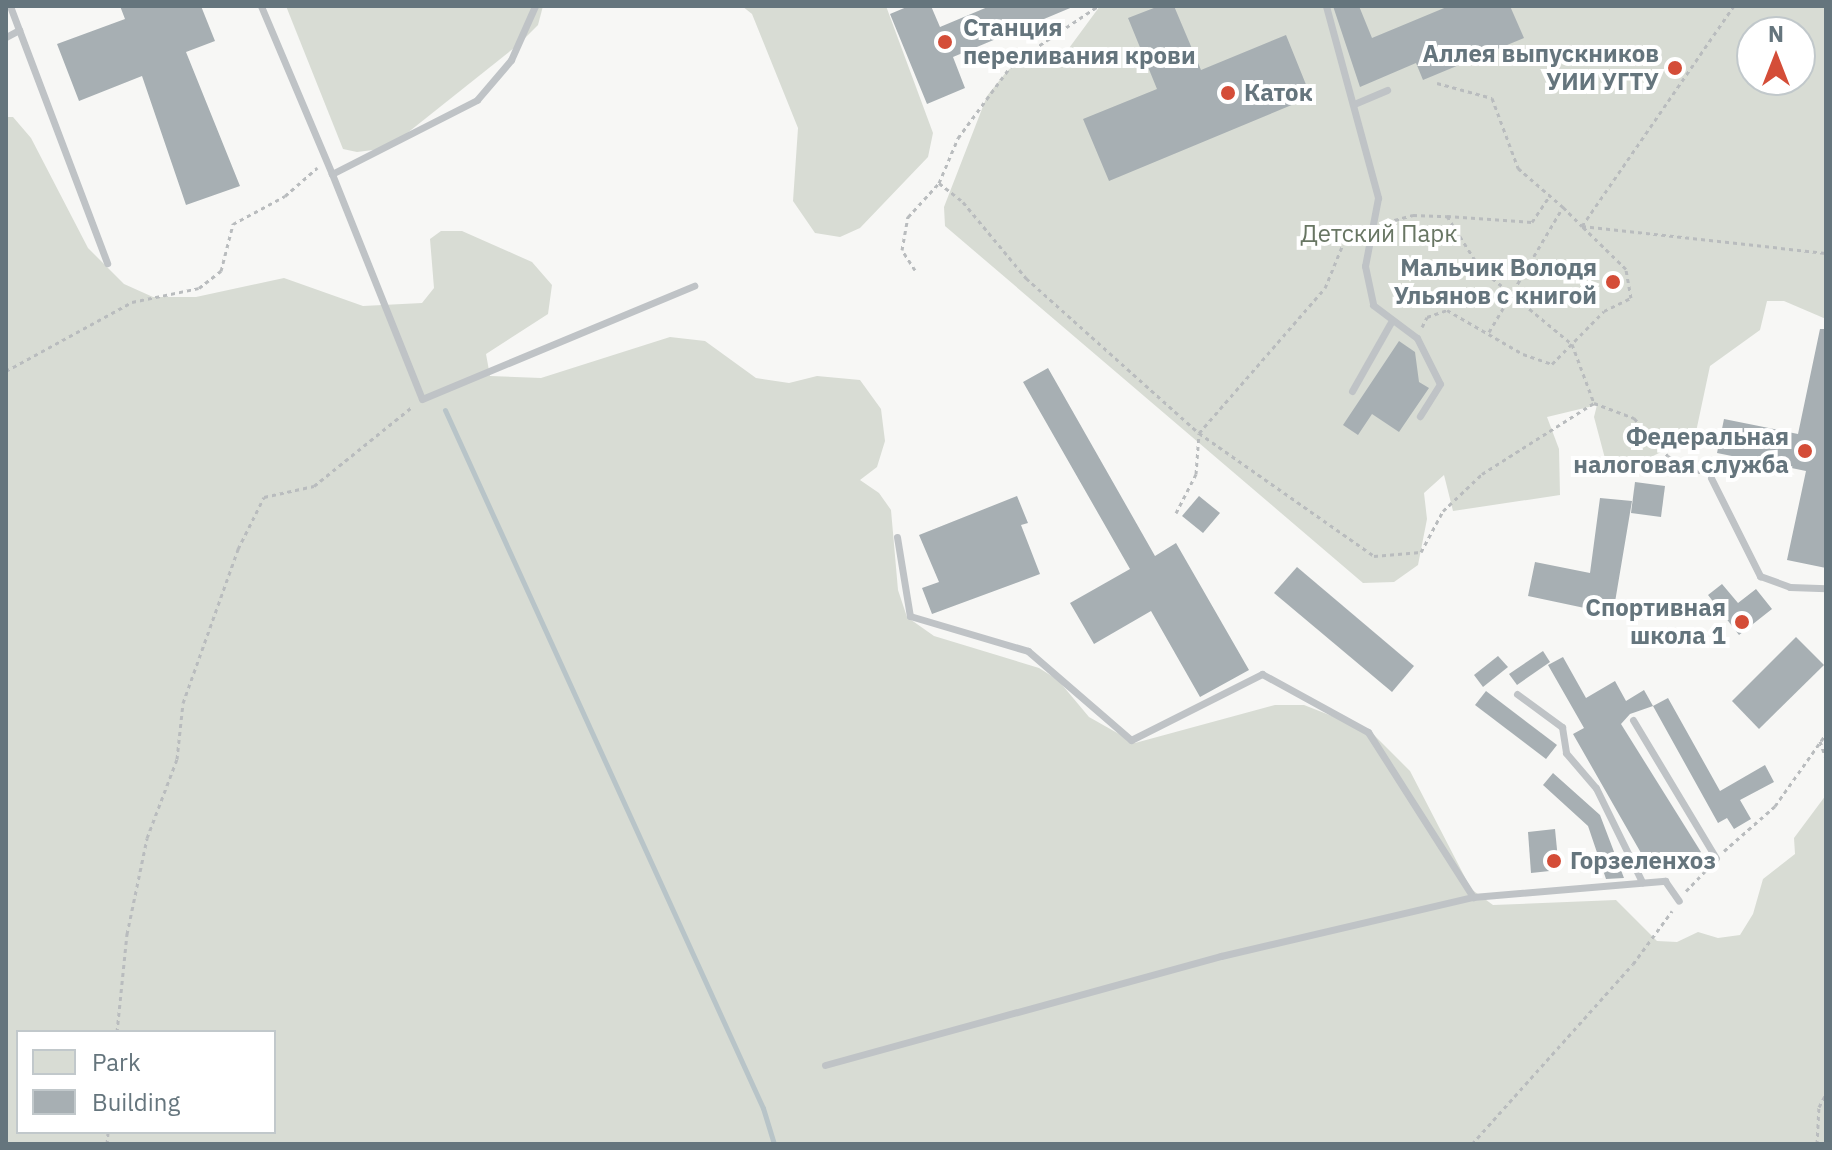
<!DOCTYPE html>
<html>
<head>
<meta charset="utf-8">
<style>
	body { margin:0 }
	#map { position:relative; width:1832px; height:1150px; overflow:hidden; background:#f7f7f5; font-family:"IBM Plex Sans",sans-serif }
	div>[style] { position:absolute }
	.green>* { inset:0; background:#d8dcd4 }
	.stream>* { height:5px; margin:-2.5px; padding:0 2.5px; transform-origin:2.5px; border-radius:2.5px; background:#b8c4c8 }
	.building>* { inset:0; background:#a7afb3 }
	.path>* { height:3px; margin-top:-1.5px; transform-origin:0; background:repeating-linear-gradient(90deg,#b9bcbe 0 4px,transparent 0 8px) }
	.lane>* { height:7px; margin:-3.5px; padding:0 3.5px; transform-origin:3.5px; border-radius:3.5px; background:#bfc3c6 }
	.dots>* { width:22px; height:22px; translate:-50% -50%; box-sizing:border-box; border:4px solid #fff; border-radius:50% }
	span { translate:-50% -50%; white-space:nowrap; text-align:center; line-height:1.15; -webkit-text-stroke:8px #fff; paint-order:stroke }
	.poi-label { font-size:24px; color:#65757d; font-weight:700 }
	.left { translate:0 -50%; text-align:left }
	.right { translate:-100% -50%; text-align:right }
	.park-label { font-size:24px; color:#687663 }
	.frame { position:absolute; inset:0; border:8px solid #65757d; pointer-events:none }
	.legend { position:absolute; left:16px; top:1030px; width:260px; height:104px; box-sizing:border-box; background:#fff; border:2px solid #c1c8cb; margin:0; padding:10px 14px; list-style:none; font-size:24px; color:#65757d }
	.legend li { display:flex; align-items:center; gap:16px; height:40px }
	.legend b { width:40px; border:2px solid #c1c8cb }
	.north { position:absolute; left:1736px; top:16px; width:80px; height:80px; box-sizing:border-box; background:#fff; border:2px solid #c1c8cb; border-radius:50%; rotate:0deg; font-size:22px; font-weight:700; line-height:32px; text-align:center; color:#65757d }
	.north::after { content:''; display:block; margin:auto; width:28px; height:36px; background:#d44d38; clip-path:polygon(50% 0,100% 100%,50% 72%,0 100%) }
</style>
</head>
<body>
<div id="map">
	<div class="green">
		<i style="clip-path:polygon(286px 6px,543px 6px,538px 25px,519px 44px,406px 134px,381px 149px,357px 152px,343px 149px)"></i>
		<i style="clip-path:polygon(742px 6px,886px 6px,933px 133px,928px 157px,860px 228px,840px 237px,815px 233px,793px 201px,798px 128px,752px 14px)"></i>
		<i style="clip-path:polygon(evenodd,1100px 6px,1826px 6px,1826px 319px,1784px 301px,1767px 301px,1760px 330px,1710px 366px,1693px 446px,1671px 447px,1625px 470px,1607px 466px,1594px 417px,1597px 405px,1547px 417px,1559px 449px,1560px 495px,1453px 511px,1444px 475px,1424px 493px,1427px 519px,1418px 565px,1394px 582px,1363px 583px,945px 226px,944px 207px,987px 96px,1007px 71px,1032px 52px,1061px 59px,1100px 6px,1752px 32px,1800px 32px,1800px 80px,1752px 80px,1752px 32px)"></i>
		<i style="clip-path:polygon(evenodd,6px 117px,13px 117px,31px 138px,88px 248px,124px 284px,153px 297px,196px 297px,284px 278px,363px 306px,422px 303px,434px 288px,430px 239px,441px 231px,462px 231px,532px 262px,552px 285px,548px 314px,486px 354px,490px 376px,541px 378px,670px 337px,705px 341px,756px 378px,789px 383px,817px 376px,860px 380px,881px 409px,885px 441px,877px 467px,860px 480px,879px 493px,891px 510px,898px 590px,907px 617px,934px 636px,1039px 668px,1058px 680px,1089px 717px,1135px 743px,1275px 705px,1304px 705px,1370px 731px,1410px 771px,1471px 889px,1493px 905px,1616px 900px,1657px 941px,1677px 942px,1698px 932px,1718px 938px,1740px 935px,1753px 914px,1763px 879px,1795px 854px,1794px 838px,1826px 795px,1826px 1144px,6px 1144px,6px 117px,18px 1032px,274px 1032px,274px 1132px,18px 1132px,18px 1032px)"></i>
	</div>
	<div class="stream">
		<i style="left:445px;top:410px;width:767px;rotate:65.51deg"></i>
		<i style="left:763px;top:1108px;width:38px;rotate:73deg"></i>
	</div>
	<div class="building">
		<i style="clip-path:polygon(120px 6px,201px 6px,215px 41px,186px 52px,240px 186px,186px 205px,142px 76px,79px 101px,57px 44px,125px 19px)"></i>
		<i style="clip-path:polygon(909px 6px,931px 6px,940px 27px,990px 6px,1075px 6px,953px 57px,965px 88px,927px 104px,890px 14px)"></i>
		<i style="clip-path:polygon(1159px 6px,1174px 6px,1201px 70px,1286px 35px,1311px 97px,1109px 181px,1083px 119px,1157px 89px,1128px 18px)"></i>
		<i style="clip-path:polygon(1333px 6px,1359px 6px,1372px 38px,1449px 6px,1510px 6px,1524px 38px,1423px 80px,1416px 63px,1360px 87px)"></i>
		<i style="clip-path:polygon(1820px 329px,1826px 329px,1826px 568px,1787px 560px,1806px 471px,1717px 453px,1724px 419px,1798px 434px)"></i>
		<i style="clip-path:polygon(1399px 341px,1415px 352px,1419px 382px,1429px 388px,1399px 432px,1372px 414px,1358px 435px,1343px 425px)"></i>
		<i style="clip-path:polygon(1048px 368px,1155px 556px,1176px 543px,1249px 670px,1200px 697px,1151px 611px,1094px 644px,1070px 603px,1130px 569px,1023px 382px)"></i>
		<i style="clip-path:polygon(1635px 482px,1665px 486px,1661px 517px,1631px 513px)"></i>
		<i style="clip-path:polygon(1017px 496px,1028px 523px,1021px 525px,1040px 574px,932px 614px,922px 588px,939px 582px,919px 535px)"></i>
		<i style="clip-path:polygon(1199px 496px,1220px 513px,1203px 533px,1182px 516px)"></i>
		<i style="clip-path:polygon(1600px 498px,1632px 501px,1613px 614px,1528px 596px,1535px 562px,1590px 573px)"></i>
		<i style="clip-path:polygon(1297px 567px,1414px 666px,1392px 692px,1274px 593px)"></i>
		<i style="clip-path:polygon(1722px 584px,1738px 603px,1756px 589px,1772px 609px,1739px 635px,1708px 595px)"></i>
		<i style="clip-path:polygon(1796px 637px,1824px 665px,1759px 729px,1732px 701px)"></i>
		<i style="clip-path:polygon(1543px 651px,1550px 662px,1517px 685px,1509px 674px)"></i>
		<i style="clip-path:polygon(1498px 656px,1508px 667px,1483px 687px,1474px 675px)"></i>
		<i style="clip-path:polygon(1563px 657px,1586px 698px,1615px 681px,1626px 701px,1644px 690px,1653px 706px,1630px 714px,1621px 724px,1701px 852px,1679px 863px,1673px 854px,1649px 867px,1573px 734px,1584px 728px,1548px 665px)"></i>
		<i style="clip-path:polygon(1486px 691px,1557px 745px,1546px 759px,1475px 705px)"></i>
		<i style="clip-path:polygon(1668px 698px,1720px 791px,1765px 765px,1774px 782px,1740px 800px,1751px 819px,1734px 829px,1727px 818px,1718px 823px,1653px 706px)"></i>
		<i style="clip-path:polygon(1553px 773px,1600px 815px,1624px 878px,1606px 879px,1588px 826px,1543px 785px)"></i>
		<i style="clip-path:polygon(1555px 829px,1559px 870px,1531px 873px,1528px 832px)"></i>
	</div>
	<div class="path">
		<i style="left:1437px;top:83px;width:57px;rotate:15.3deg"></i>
		<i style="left:1492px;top:98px;width:75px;rotate:69.6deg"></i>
		<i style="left:1518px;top:168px;width:60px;rotate:40.9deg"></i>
		<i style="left:939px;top:183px;width:31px;rotate:38deg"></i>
		<i style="left:963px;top:202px;width:99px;rotate:50.3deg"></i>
		<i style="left:1026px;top:278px;width:232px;rotate:41.9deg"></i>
		<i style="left:1199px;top:433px;width:214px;rotate:35.1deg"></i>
		<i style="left:1374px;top:556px;width:47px;rotate:-4.9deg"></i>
		<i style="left:1421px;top:552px;width:47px;rotate:-61.8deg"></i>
		<i style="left:1443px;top:511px;width:54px;rotate:-43.5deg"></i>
		<i style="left:1482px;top:474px;width:133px;rotate:-32.4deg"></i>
		<i style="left:1447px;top:216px;width:85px;rotate:4deg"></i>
		<i style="left:1532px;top:222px;width:30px;rotate:-56deg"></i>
		<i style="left:1387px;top:222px;width:27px;rotate:-15deg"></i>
		<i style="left:1413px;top:215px;width:34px;rotate:2deg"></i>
		<i style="left:1447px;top:216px;width:62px;rotate:57.6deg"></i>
		<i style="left:1480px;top:268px;width:119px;rotate:39.6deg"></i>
		<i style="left:1572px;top:344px;width:63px;rotate:69.6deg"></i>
		<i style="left:1594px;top:403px;width:43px;rotate:20.6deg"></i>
		<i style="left:1634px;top:418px;width:51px;rotate:48.2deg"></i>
		<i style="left:1668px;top:456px;width:37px;rotate:27deg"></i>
		<i style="left:915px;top:270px;width:24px;rotate:-123deg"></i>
		<i style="left:902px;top:250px;width:34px;rotate:-80deg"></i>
		<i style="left:908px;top:217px;width:46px;rotate:-47.6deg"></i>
		<i style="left:939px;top:183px;width:49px;rotate:-67.1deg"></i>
		<i style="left:958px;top:138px;width:93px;rotate:-53.7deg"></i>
		<i style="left:1013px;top:63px;width:102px;rotate:-33.8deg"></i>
		<i style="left:1422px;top:327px;width:11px;rotate:-63deg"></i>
		<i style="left:1427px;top:317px;width:21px;rotate:-19deg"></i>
		<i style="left:1447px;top:310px;width:88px;rotate:30.1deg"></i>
		<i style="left:1523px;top:354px;width:31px;rotate:19deg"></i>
		<i style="left:1552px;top:364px;width:74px;rotate:-45.5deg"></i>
		<i style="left:1604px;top:311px;width:30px;rotate:-26deg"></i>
		<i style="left:1631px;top:298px;width:29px;rotate:-100deg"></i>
		<i style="left:1626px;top:269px;width:62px;rotate:-135.7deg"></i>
		<i style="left:1582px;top:226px;width:245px;rotate:6.3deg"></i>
		<i style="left:1489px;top:332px;width:145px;rotate:-59.4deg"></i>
		<i style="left:1563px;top:207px;width:27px;rotate:45deg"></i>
		<i style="left:1582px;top:226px;width:267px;rotate:-55.4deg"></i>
		<i style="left:6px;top:371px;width:144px;rotate:-28.7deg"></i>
		<i style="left:132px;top:302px;width:68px;rotate:-11.8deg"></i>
		<i style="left:199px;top:288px;width:28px;rotate:-38deg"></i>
		<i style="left:221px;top:271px;width:49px;rotate:-75.7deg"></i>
		<i style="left:233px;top:224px;width:59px;rotate:-28.3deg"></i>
		<i style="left:285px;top:196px;width:43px;rotate:-41.2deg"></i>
		<i style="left:1176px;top:513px;width:44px;rotate:-62.9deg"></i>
		<i style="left:1196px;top:474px;width:41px;rotate:-85.8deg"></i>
		<i style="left:1199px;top:433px;width:192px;rotate:-49deg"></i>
		<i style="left:1325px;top:288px;width:61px;rotate:-67.7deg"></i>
		<i style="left:1348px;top:232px;width:14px;rotate:-30deg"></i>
		<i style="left:6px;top:694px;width:199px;rotate:90deg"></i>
		<i style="left:1820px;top:741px;width:18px;rotate:71deg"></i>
		<i style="left:1724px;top:851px;width:68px;rotate:-41.4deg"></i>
		<i style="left:1775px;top:806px;width:88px;rotate:-54.7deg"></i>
		<i style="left:1686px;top:891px;width:32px;rotate:-46deg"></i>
		<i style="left:117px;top:1032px;width:99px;rotate:-84.2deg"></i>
		<i style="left:127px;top:934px;width:98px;rotate:-78.2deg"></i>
		<i style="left:147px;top:838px;width:85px;rotate:-69.2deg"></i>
		<i style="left:177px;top:759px;width:56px;rotate:-83.9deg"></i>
		<i style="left:183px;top:703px;width:164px;rotate:-70.3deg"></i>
		<i style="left:238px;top:549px;width:58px;rotate:-63.4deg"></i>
		<i style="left:264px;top:497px;width:51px;rotate:-12.4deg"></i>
		<i style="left:314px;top:486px;width:127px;rotate:-38.9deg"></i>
		<i style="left:107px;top:1144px;width:12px;rotate:-85deg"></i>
		<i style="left:1472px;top:1144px;width:241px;rotate:-48.2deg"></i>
		<i style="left:1633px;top:964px;width:66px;rotate:-53.7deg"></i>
		<i style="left:1817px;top:1144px;width:37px;rotate:-87deg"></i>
		<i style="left:1819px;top:1107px;width:15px;rotate:-62deg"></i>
	</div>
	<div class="lane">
		<i style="left:10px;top:6px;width:275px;rotate:69.3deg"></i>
		<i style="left:261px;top:6px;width:182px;rotate:67.1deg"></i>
		<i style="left:535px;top:6px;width:59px;rotate:114deg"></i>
		<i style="left:511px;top:60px;width:52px;rotate:130.4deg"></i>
		<i style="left:477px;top:100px;width:163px;rotate:153deg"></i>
		<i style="left:332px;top:174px;width:242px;rotate:68.2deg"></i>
		<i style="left:422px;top:399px;width:295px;rotate:-22.6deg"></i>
		<i style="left:1326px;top:6px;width:199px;rotate:74.8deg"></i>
		<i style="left:1378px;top:198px;width:69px;rotate:100.8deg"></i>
		<i style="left:1365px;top:266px;width:40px;rotate:78deg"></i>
		<i style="left:1373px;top:305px;width:55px;rotate:36.9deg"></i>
		<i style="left:1417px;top:338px;width:51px;rotate:63.4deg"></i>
		<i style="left:1440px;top:384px;width:38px;rotate:122deg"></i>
		<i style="left:6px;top:37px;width:15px;rotate:-28deg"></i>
		<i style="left:1354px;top:104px;width:36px;rotate:-23deg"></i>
		<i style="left:1352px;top:391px;width:79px;rotate:-60.5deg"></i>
		<i style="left:1711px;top:478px;width:110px;rotate:63.4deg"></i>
		<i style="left:1760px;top:576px;width:32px;rotate:20deg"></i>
		<i style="left:1790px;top:587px;width:36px;rotate:2deg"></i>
		<i style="left:897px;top:537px;width:80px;rotate:80.7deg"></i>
		<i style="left:910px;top:616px;width:123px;rotate:16.5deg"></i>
		<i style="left:1028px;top:651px;width:136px;rotate:40.8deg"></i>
		<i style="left:1131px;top:740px;width:147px;rotate:-26.7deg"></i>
		<i style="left:1262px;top:674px;width:121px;rotate:28.7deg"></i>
		<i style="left:1368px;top:732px;width:196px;rotate:57.5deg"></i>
		<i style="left:1517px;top:694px;width:56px;rotate:36.3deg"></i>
		<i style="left:1562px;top:727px;width:26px;rotate:81deg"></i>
		<i style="left:1566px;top:753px;width:46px;rotate:49.4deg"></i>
		<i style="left:1596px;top:788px;width:105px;rotate:63.9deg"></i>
		<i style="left:1633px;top:720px;width:161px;rotate:59deg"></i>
		<i style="left:825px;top:1065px;width:411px;rotate:-15.4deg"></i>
		<i style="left:1221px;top:956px;width:259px;rotate:-13.2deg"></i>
		<i style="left:1473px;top:897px;width:193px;rotate:-4.8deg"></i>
		<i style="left:1665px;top:881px;width:24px;rotate:55deg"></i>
	</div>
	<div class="dots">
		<i style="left:945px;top:42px;background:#d44d38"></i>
		<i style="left:1675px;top:68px;background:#d44d38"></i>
		<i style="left:1228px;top:93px;background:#d44d38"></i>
		<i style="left:1613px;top:282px;background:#d44d38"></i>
		<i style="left:1805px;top:451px;background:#d44d38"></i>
		<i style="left:1742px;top:622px;background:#d44d38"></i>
		<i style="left:1554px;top:861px;background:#d44d38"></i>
	</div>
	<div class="poi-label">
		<span class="left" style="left:963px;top:42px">Станция<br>переливания крови</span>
		<span class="right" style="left:1659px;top:68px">Аллея выпускников<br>УИИ УГТУ</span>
		<span class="left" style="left:1244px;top:93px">Каток</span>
		<span class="right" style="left:1597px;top:282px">Мальчик Володя<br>Ульянов с книгой</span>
		<span class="right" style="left:1789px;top:451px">Федеральная<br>налоговая служба</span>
		<span class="right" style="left:1726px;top:622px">Спортивная<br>школа 1</span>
		<span class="left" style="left:1570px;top:861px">Горзеленхоз</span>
	</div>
	<div class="park-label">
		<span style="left:1379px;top:234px">Детский Парк</span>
	</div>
	<div class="frame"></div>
	<ul class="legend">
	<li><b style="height:22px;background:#d8dcd4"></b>Park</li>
	<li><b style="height:22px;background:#a7afb3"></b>Building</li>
	</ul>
	<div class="north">N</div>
</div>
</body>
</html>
